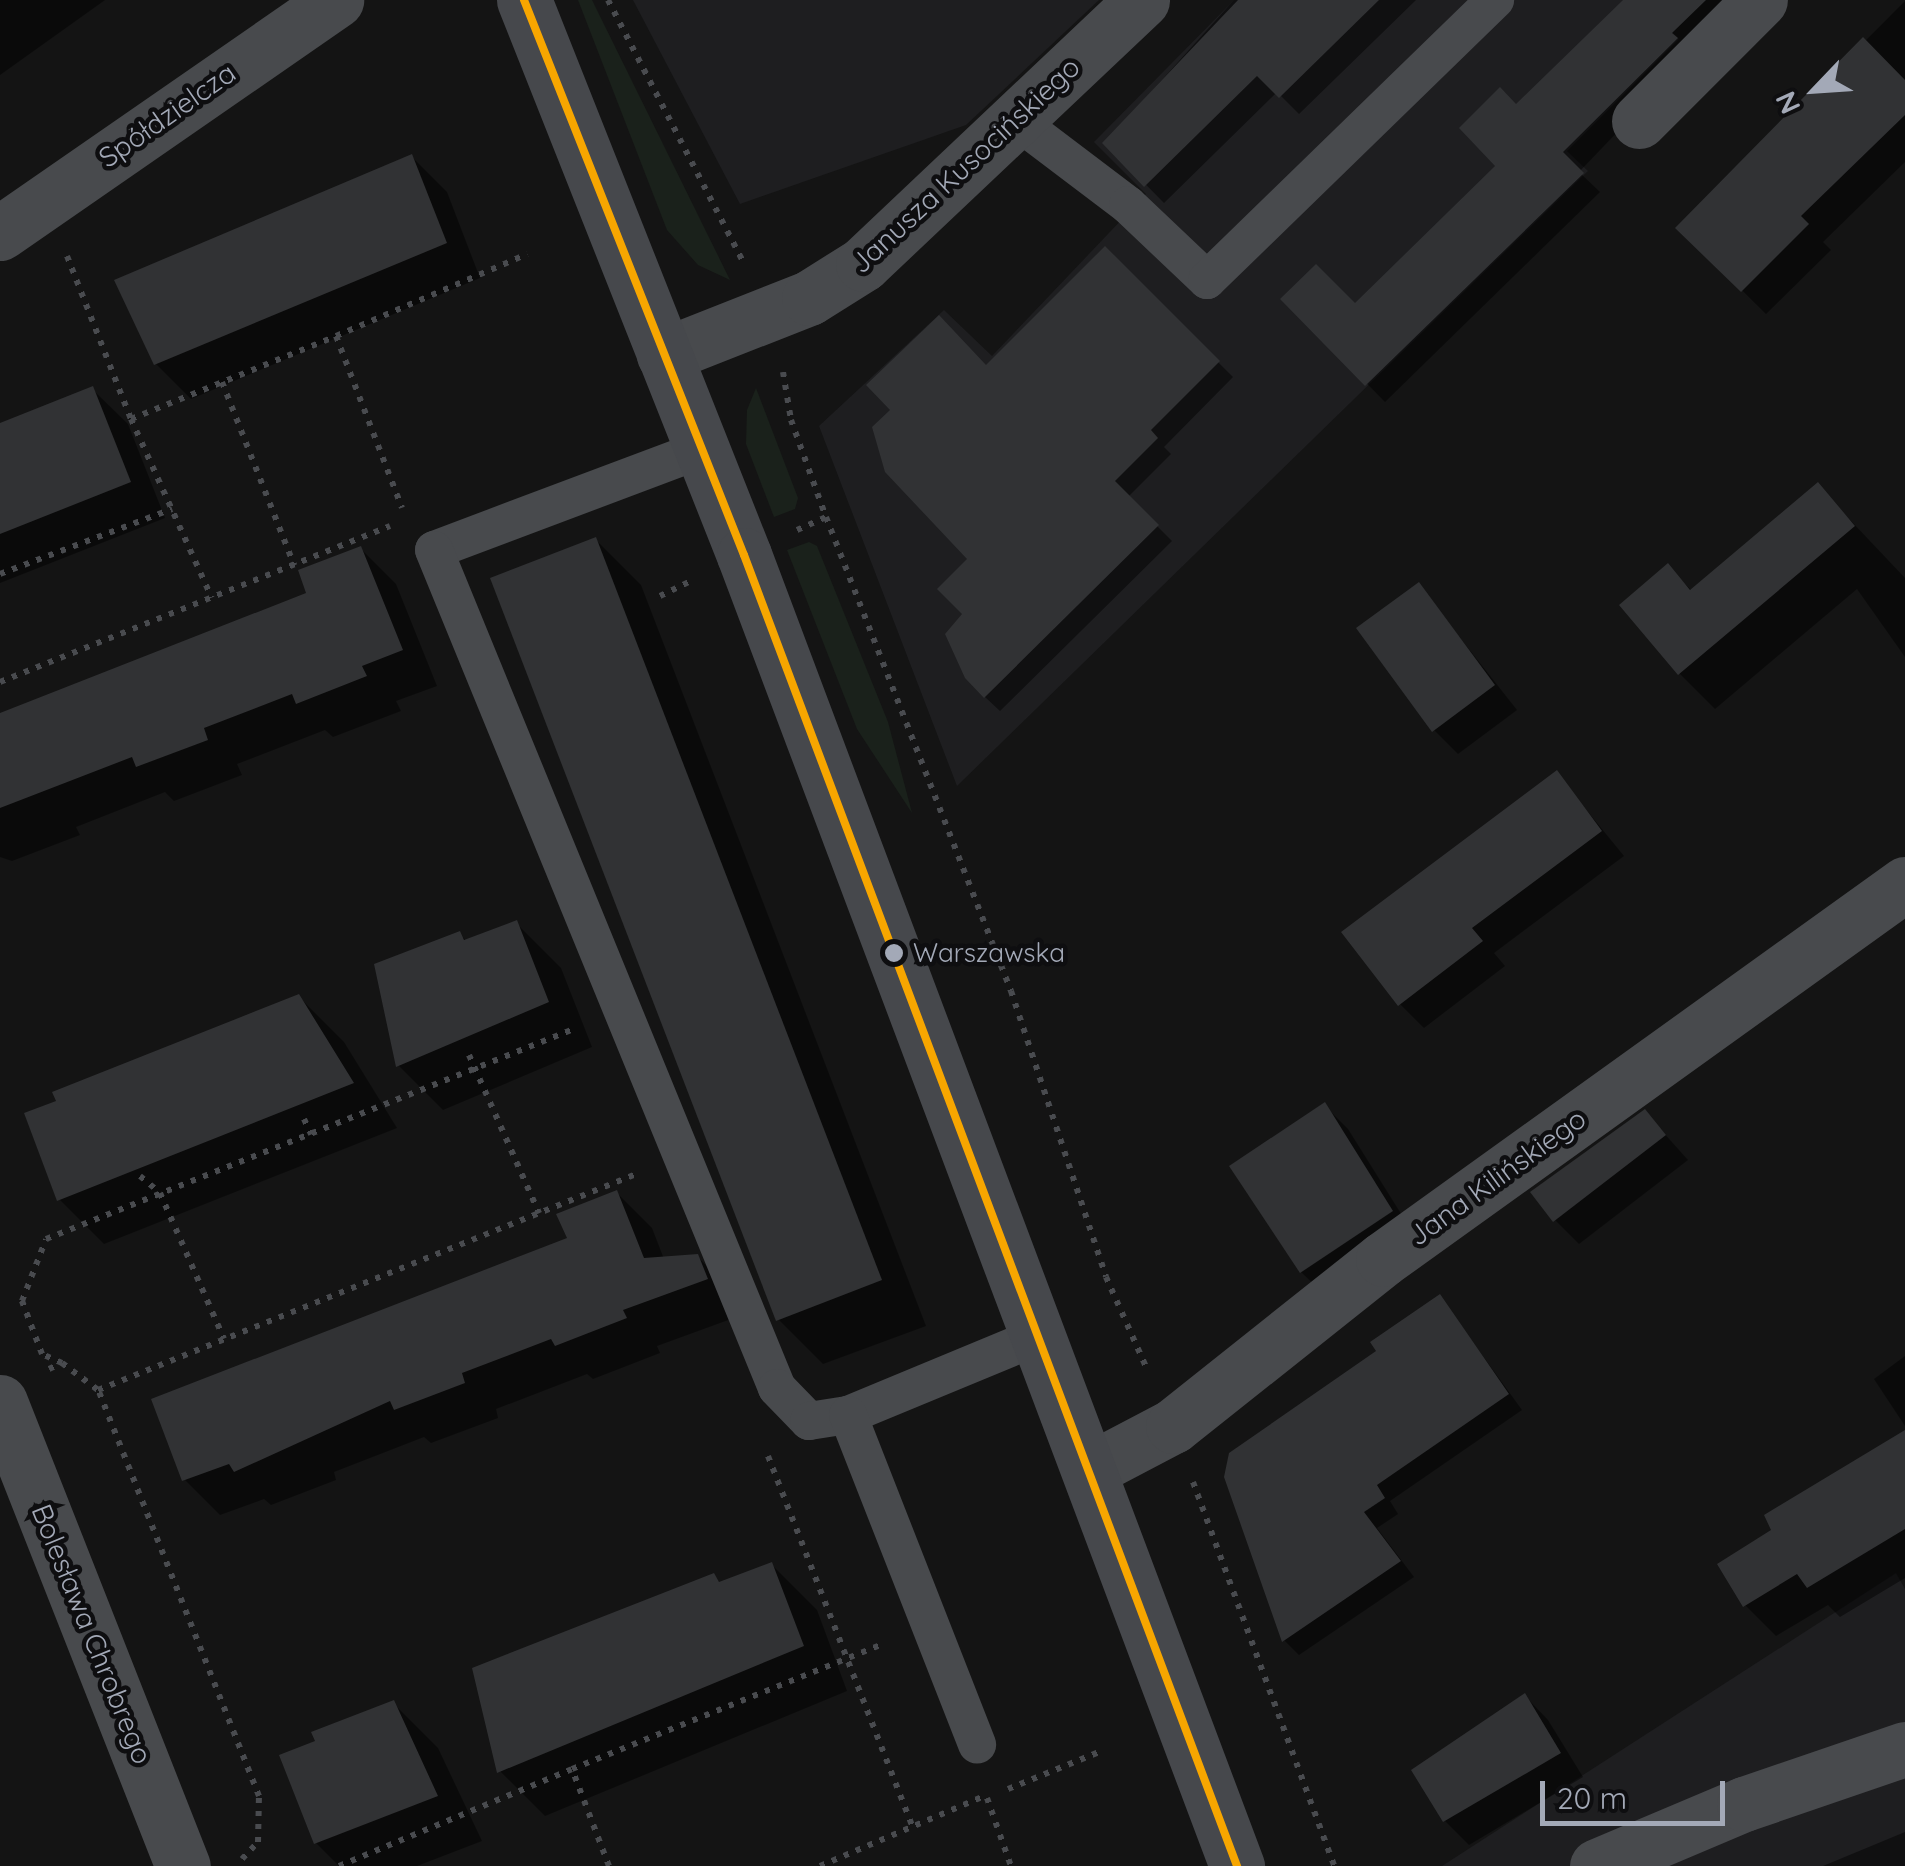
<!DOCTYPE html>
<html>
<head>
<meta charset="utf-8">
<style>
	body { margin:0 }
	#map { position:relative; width:1905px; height:1866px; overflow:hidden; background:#141414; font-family:Quicksand,sans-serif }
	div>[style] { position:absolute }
	.built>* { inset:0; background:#1e1e20 }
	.green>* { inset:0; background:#1a211b }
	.shadow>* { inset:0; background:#0007 }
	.building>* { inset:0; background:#313234 }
	.path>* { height:6px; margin-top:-3px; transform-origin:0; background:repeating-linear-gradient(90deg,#494b4f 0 5px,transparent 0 13px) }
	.lane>* { height:38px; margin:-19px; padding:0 19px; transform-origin:19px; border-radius:19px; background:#484a4d }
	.street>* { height:55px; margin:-27.5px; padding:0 27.5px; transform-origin:27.5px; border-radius:27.5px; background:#484a4d }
	.secondary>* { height:55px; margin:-27.5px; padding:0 27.5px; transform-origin:27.5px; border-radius:27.5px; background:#46484c }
	.bus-1>* { height:8px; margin:-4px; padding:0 4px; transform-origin:4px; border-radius:4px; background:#f7a600 }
	.dots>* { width:28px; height:28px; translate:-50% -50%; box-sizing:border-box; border:5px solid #0e0e10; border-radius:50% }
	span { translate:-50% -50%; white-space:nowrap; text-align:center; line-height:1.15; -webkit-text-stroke:9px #0e0e10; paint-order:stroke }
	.bus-label { font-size:26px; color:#a3a9b7 }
	.left { translate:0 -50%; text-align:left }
	.street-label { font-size:28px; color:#a3a9b7 }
	.north { position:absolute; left:1765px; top:40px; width:100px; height:100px; -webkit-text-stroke:8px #0e0e10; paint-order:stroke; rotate:245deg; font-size:28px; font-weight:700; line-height:40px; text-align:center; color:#a3a9b7 }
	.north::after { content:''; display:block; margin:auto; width:35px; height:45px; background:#a3a9b7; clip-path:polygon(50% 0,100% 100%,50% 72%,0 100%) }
	.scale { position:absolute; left:1540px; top:1781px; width:185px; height:45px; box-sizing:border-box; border:5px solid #a3a9b7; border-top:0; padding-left:12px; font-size:30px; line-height:35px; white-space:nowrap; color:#a3a9b7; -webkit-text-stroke:8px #0e0e10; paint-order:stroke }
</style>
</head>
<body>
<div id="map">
	<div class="built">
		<i style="clip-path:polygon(633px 0,1099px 0,966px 125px,740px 204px)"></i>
		<i style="clip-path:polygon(1234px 0,1641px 0,1679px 39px,1567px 151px,1588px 171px,957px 786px,819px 426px,944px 310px,992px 356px,1146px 194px,1094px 142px)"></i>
		<i style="clip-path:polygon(1896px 1573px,1905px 1589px,1905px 1866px,1442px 1866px)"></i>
	</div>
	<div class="green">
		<i style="clip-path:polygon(578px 0,592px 0,730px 280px,698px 265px,667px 230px)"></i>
		<i style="clip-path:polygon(756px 388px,798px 498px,795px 509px,774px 517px,746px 444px,747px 410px)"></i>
		<i style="clip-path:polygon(809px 542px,817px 546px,888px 722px,912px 813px,857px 729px,787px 550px)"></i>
	</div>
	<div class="shadow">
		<i style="clip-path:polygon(0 0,105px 0,0 75px)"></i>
		<i style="clip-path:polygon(1234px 0,1416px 0,1299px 114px,1277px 92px,1164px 203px,1105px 143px)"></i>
		<i style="clip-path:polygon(1627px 0,1744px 0,1579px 172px,1600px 192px,1385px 402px,1284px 299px,1355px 307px,1498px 166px,1517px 107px)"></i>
		<i style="clip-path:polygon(1905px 1px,1905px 162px,1823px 242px,1831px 250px,1766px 314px,1679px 228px)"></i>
		<i style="clip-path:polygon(412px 157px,447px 192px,480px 278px,191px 399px,156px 364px)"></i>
		<i style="clip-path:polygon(1105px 250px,1233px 377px,1164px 447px,1171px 454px,1128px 497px,1172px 541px,1000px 711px,985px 697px,965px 614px,986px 368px)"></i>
		<i style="clip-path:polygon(92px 389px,128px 424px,165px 518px,0 583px,0 425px)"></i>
		<i style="clip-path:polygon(1817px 485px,1905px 578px,1905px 657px,1857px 589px,1715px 709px,1680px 674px,1668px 567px,1692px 591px)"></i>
		<i style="clip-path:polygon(596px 540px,641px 585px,926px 1326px,823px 1364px,778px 1319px)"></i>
		<i style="clip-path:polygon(361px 549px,396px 584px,437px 686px,396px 701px,401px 711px,333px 737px,325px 730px,237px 764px,242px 775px,174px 801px,165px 792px,76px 827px,80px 835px,12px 861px,0 857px,0 715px,309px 594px)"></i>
		<i style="clip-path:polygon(1419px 586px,1517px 710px,1458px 754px,1434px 730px)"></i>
		<i style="clip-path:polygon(1557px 774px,1624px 856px,1494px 953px,1505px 966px,1424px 1028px,1400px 1004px)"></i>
		<i style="clip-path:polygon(516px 923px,561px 968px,592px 1047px,443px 1110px,398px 1065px,459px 934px,468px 942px)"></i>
		<i style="clip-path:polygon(299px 997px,344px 1042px,397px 1128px,104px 1244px,59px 1199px)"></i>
		<i style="clip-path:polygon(1324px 1105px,1348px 1129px,1415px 1236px,1325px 1295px,1301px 1272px)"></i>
		<i style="clip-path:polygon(1645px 1112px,1688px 1160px,1579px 1244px,1555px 1220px)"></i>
		<i style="clip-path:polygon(617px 1193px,652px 1228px,664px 1259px,697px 1256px,732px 1292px,742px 1315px,657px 1346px,660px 1353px,593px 1379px,587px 1374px,496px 1409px,498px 1418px,431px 1443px,424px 1437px,334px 1472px,336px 1480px,271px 1505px,264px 1499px,220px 1515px,185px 1480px,570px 1239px)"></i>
		<i style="clip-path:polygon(1440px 1297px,1522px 1410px,1390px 1501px,1398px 1514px,1377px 1528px,1414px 1577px,1299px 1655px,1284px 1640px,1380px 1351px)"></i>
		<i style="clip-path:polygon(1905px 1356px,1905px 1426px,1874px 1379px)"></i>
		<i style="clip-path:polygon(1905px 1433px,1905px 1578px,1840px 1617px,1828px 1605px,1776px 1636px,1745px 1605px,1775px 1531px)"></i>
		<i style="clip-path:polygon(772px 1565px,817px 1610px,847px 1691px,545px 1816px,500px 1771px,713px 1576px,721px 1584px)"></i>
		<i style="clip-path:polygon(1525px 1696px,1548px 1720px,1583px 1777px,1469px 1845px,1445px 1821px)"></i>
		<i style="clip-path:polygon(393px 1703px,438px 1748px,482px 1841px,417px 1866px,339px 1866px,316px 1843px,319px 1743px)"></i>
		<i style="clip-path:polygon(1905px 1832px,1905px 1866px,1823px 1866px)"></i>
	</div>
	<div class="building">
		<i style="clip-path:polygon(1238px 0,1379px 0,1279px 98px,1257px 76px,1144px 187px,1102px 143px)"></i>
		<i style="clip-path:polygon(1623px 0,1706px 0,1672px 33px,1678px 38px,1563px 152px,1584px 173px,1365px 386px,1280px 299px,1316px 264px,1355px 303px,1495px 166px,1459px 128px,1500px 87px,1516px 104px)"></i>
		<i style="clip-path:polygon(1863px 37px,1905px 80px,1905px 115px,1801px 216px,1809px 224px,1741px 292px,1675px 228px)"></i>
		<i style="clip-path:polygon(412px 154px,447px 243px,154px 365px,114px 280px)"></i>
		<i style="clip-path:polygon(1105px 246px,1220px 361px,1151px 430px,1158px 438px,1115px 481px,1159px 525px,984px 698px,965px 678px,945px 634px,962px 614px,937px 589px,967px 559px,885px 472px,872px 427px,890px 410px,866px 385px,939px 315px,986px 365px)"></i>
		<i style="clip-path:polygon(93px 386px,131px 482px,0 534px,0 423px)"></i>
		<i style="clip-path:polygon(1818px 482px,1855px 526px,1678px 675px,1619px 605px,1668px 563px,1690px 590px)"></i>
		<i style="clip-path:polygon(596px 537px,882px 1280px,776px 1321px,490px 578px)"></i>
		<i style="clip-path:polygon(361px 546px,403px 650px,362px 666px,367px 676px,296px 704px,292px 694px,204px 728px,208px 740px,136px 767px,132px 757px,0 808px,0 713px,306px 593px,298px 570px)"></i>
		<i style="clip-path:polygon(1419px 582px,1495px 685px,1432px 732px,1356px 628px)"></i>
		<i style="clip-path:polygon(1557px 770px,1602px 831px,1472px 928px,1483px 941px,1398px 1006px,1341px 932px)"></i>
		<i style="clip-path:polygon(517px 920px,549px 1002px,396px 1067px,374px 964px,460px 931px,464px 940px)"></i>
		<i style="clip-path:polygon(299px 994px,354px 1083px,57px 1201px,24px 1113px,56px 1101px,52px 1092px)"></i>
		<i style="clip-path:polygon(1325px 1102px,1393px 1211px,1300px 1273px,1229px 1166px)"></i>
		<i style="clip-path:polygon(1645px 1109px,1666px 1135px,1553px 1222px,1530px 1192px)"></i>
		<i style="clip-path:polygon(617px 1190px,644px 1258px,698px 1254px,708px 1279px,623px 1310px,627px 1318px,555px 1346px,551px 1339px,462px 1373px,465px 1383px,394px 1410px,390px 1401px,234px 1472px,229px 1464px,182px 1481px,151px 1399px,567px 1238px,556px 1214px)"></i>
		<i style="clip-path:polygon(1440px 1294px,1509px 1394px,1377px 1485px,1385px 1498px,1364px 1512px,1401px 1561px,1282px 1642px,1224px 1477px,1229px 1453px,1376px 1351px,1370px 1342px)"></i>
		<i style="clip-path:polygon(1905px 1430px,1905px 1529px,1807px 1588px,1797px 1574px,1743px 1607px,1717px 1564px,1771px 1530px,1764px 1515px)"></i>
		<i style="clip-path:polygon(772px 1562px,804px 1646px,497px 1773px,472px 1668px,714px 1573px,719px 1582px)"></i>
		<i style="clip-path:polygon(1525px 1693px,1561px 1753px,1443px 1822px,1411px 1770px)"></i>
		<i style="clip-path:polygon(394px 1700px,438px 1796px,314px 1844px,279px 1755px,315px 1741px,311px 1732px)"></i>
	</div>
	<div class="path">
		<i style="left:608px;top:0;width:295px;rotate:62.7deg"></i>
		<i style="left:67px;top:256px;width:175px;rotate:68.6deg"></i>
		<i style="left:131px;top:419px;width:221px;rotate:-22deg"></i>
		<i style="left:336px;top:336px;width:184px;rotate:69deg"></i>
		<i style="left:336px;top:336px;width:208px;rotate:-23.2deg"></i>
		<i style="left:783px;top:372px;width:49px;rotate:80.5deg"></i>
		<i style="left:791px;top:420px;width:103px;rotate:70.2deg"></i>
		<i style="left:826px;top:517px;width:509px;rotate:68.68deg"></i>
		<i style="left:1011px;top:991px;width:301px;rotate:71.6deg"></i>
		<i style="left:1106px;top:1277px;width:101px;rotate:66deg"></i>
		<i style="left:222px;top:382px;width:197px;rotate:68.5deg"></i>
		<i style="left:131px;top:419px;width:196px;rotate:65.7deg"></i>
		<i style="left:797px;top:530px;width:32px;rotate:-24deg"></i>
		<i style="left:0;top:574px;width:184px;rotate:-20.7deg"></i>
		<i style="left:660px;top:596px;width:34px;rotate:-26deg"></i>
		<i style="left:0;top:682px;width:420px;rotate:-21.8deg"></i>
		<i style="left:469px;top:1055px;width:173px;rotate:66.1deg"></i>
		<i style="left:304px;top:1119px;width:17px;rotate:65deg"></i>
		<i style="left:140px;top:1176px;width:26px;rotate:40deg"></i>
		<i style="left:160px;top:1193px;width:159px;rotate:66.3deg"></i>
		<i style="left:62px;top:1363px;width:22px;rotate:-156deg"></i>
		<i style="left:42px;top:1354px;width:57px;rotate:-110.7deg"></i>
		<i style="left:22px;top:1301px;width:66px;rotate:-68.8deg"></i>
		<i style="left:46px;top:1239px;width:568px;rotate:-21.69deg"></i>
		<i style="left:49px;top:1369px;width:14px;rotate:-25deg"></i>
		<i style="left:62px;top:1363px;width:45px;rotate:36.9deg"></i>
		<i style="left:768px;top:1456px;width:399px;rotate:68.7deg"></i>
		<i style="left:1193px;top:1482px;width:409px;rotate:69.8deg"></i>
		<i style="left:1008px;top:1789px;width:98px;rotate:-22.1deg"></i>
		<i style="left:987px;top:1798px;width:72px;rotate:70.6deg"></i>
		<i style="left:242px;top:1859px;width:23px;rotate:-47deg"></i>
		<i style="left:258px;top:1842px;width:46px;rotate:-88.8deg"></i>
		<i style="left:259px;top:1796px;width:437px;rotate:-111.6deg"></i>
		<i style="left:98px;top:1390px;width:580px;rotate:-21.87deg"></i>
		<i style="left:339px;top:1866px;width:252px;rotate:-22.6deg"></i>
		<i style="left:609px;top:1866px;width:104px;rotate:-110.9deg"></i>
		<i style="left:572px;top:1769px;width:335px;rotate:-21.9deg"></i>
		<i style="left:820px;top:1866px;width:178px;rotate:-23.1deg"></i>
	</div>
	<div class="lane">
		<i style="left:1013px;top:118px;width:144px;rotate:37.1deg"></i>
		<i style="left:1128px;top:205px;width:109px;rotate:43.5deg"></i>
		<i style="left:1207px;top:280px;width:402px;rotate:-44.2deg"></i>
		<i style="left:700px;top:450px;width:284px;rotate:159.4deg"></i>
		<i style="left:434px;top:550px;width:905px;rotate:67.74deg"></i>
		<i style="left:777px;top:1388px;width:46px;rotate:45.9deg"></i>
		<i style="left:809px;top:1421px;width:39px;rotate:-9deg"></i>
		<i style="left:848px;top:1415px;width:209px;rotate:-22.5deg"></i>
		<i style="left:848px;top:1415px;width:354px;rotate:68.6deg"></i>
	</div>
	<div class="street">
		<i style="left:1639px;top:121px;width:171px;rotate:-45deg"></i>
		<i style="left:0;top:233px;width:409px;rotate:-34.7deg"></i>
		<i style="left:664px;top:355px;width:156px;rotate:-21.5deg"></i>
		<i style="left:809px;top:298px;width:64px;rotate:-32.2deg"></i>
		<i style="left:863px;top:264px;width:384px;rotate:-43.4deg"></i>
		<i style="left:0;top:1402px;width:499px;rotate:68.5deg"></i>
		<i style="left:1091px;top:1469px;width:93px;rotate:-27.7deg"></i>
		<i style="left:1173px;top:1426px;width:268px;rotate:-38.5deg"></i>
		<i style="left:1383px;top:1259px;width:643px;rotate:-35.69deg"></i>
		<i style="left:1597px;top:1866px;width:160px;rotate:-22.9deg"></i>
		<i style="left:1744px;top:1804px;width:170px;rotate:-18.9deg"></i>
	</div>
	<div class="secondary">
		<i style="left:524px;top:0;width:597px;rotate:68.38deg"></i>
		<i style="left:744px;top:555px;width:1401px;rotate:69.39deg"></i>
	</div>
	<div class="bus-1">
		<i style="left:524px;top:0;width:597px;rotate:68.38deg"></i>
		<i style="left:744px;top:555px;width:1401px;rotate:69.39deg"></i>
	</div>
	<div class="dots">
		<i style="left:894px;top:953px;background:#a3a9b7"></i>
	</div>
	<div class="bus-label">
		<span class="left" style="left:913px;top:953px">Warszawska</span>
	</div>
	<div class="street-label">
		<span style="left:167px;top:115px;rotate:-35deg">Spółdzielcza</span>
		<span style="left:965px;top:165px;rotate:-43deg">Janusza Kusocińskiego</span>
		<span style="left:1497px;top:1177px;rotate:-36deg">Jana Kilińskiego</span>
		<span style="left:92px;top:1634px;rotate:68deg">Bolesława Chrobrego</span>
	</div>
	<div class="north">N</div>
	<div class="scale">20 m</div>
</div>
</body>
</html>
